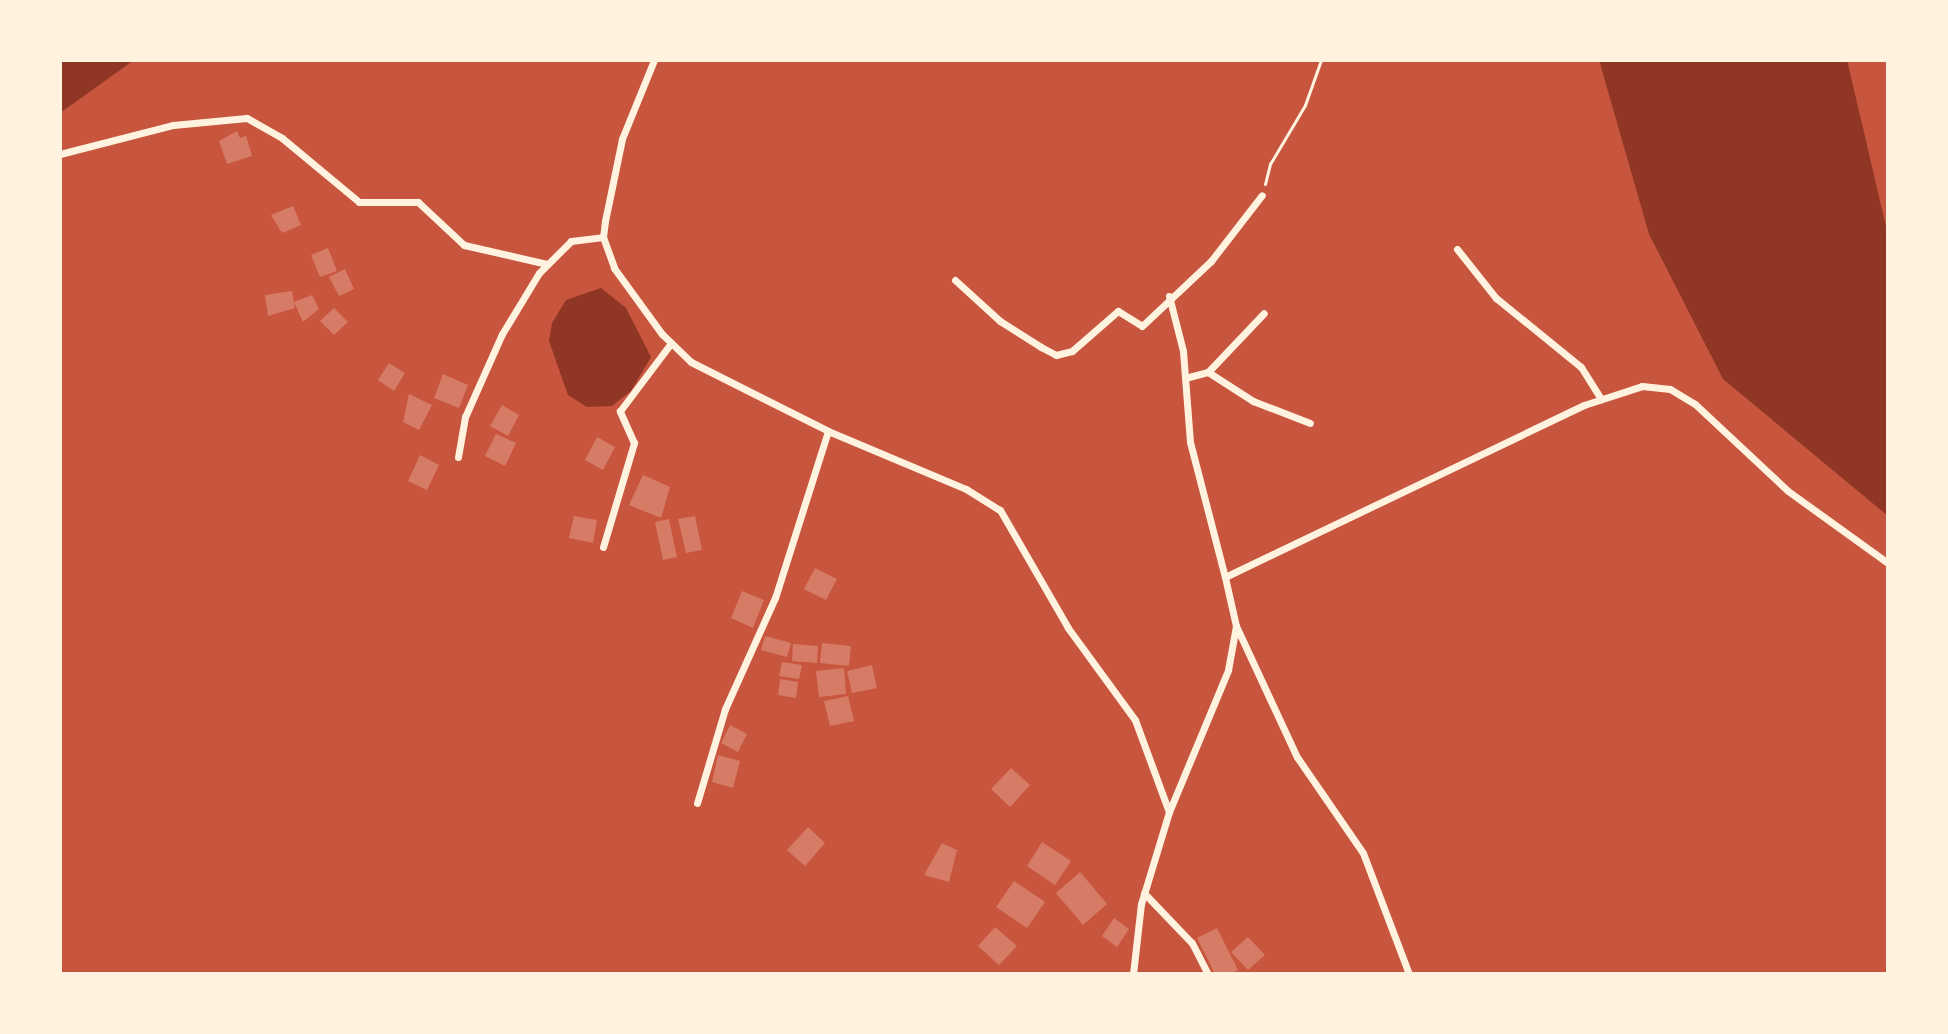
<!DOCTYPE html>
<html>
<head>
<meta charset="utf-8">
<style>
	body { margin:0 }
	#map { position:relative; width:1948px; height:1034px; overflow:hidden; background:#c8553d; font-family:Signika,sans-serif }
	div>[style] { position:absolute }
	.water>* { inset:0; background:#8f3625 }
	.building>* { inset:0; background:#d67c66 }
	.path>* { height:3px; margin:-1.5px; padding:0 1.5px; transform-origin:1.5px; border-radius:1.5px; background:#fff3e0 }
	.minor>* { height:7px; margin:-3.5px; padding:0 3.5px; transform-origin:3.5px; border-radius:3.5px; background:#fff3e0 }
	span { translate:-50% -50%; white-space:nowrap; text-align:center; line-height:1.15; -webkit-text-stroke:7px #fff3e0; paint-order:stroke }
	.frame { position:absolute; inset:0; border:62px solid #fff3e0; pointer-events:none }
</style>
</head>
<body>
<div id="map">
	<div class="water">
		<i style="clip-path:polygon(60px 60px,134px 60px,60px 113px)"></i>
		<i style="clip-path:polygon(1599px 60px,1847px 60px,1888px 235px,1888px 516px,1723px 379px,1649px 234px)"></i>
		<i style="clip-path:polygon(601px 288px,626px 308px,651px 357px,631px 391px,612px 406px,587px 407px,568px 395px,549px 341px,552px 323px,566px 300px)"></i>
	</div>
	<div class="building">
		<i style="clip-path:polygon(237px 131px,240px 138px,246px 136px,252px 156px,227px 164px,219px 141px)"></i>
		<i style="clip-path:polygon(293px 206px,301px 225px,282px 233px,271px 215px)"></i>
		<i style="clip-path:polygon(328px 248px,337px 271px,320px 277px,311px 255px)"></i>
		<i style="clip-path:polygon(345px 269px,354px 289px,339px 296px,329px 277px)"></i>
		<i style="clip-path:polygon(292px 291px,295px 308px,268px 316px,265px 295px)"></i>
		<i style="clip-path:polygon(312px 295px,319px 309px,303px 322px,294px 302px)"></i>
		<i style="clip-path:polygon(334px 308px,348px 322px,334px 335px,320px 321px)"></i>
		<i style="clip-path:polygon(389px 363px,405px 373px,394px 391px,378px 380px)"></i>
		<i style="clip-path:polygon(443px 374px,468px 385px,459px 408px,434px 398px)"></i>
		<i style="clip-path:polygon(409px 394px,432px 405px,419px 430px,403px 422px)"></i>
		<i style="clip-path:polygon(502px 405px,519px 415px,508px 436px,490px 426px)"></i>
		<i style="clip-path:polygon(496px 434px,516px 443px,505px 466px,485px 456px)"></i>
		<i style="clip-path:polygon(597px 437px,615px 447px,603px 470px,585px 460px)"></i>
		<i style="clip-path:polygon(420px 455px,439px 465px,427px 490px,408px 481px)"></i>
		<i style="clip-path:polygon(643px 475px,670px 487px,661px 518px,629px 505px)"></i>
		<i style="clip-path:polygon(574px 516px,597px 520px,593px 543px,569px 538px)"></i>
		<i style="clip-path:polygon(695px 516px,702px 550px,686px 553px,678px 519px)"></i>
		<i style="clip-path:polygon(669px 519px,677px 557px,663px 560px,655px 522px)"></i>
		<i style="clip-path:polygon(815px 568px,837px 579px,826px 600px,804px 589px)"></i>
		<i style="clip-path:polygon(742px 591px,764px 600px,753px 628px,731px 618px)"></i>
		<i style="clip-path:polygon(765px 636px,791px 643px,787px 657px,761px 650px)"></i>
		<i style="clip-path:polygon(822px 643px,851px 646px,849px 666px,820px 663px)"></i>
		<i style="clip-path:polygon(793px 644px,818px 646px,817px 663px,792px 661px)"></i>
		<i style="clip-path:polygon(782px 662px,802px 665px,799px 679px,779px 676px)"></i>
		<i style="clip-path:polygon(872px 665px,877px 688px,852px 693px,847px 671px)"></i>
		<i style="clip-path:polygon(844px 668px,846px 694px,819px 697px,816px 671px)"></i>
		<i style="clip-path:polygon(780px 679px,798px 682px,796px 698px,778px 695px)"></i>
		<i style="clip-path:polygon(848px 696px,854px 721px,830px 726px,824px 701px)"></i>
		<i style="clip-path:polygon(730px 725px,747px 734px,738px 752px,721px 743px)"></i>
		<i style="clip-path:polygon(718px 755px,740px 761px,733px 788px,712px 782px)"></i>
		<i style="clip-path:polygon(1011px 768px,1030px 785px,1010px 807px,991px 789px)"></i>
		<i style="clip-path:polygon(808px 827px,825px 843px,805px 866px,787px 850px)"></i>
		<i style="clip-path:polygon(1042px 842px,1071px 861px,1055px 885px,1027px 866px)"></i>
		<i style="clip-path:polygon(942px 843px,957px 850px,949px 882px,924px 875px)"></i>
		<i style="clip-path:polygon(1080px 872px,1107px 904px,1083px 925px,1056px 893px)"></i>
		<i style="clip-path:polygon(1014px 881px,1045px 902px,1027px 928px,996px 907px)"></i>
		<i style="clip-path:polygon(1114px 918px,1129px 929px,1117px 947px,1102px 936px)"></i>
		<i style="clip-path:polygon(995px 927px,1017px 946px,999px 965px,978px 946px)"></i>
		<i style="clip-path:polygon(1217px 928px,1238px 970px,1231px 974px,1215px 974px,1197px 938px)"></i>
		<i style="clip-path:polygon(1248px 937px,1265px 955px,1248px 970px,1231px 952px)"></i>
	</div>
	<div class="path">
		<i style="left:1265px;top:184px;width:21px;rotate:-76deg"></i>
		<i style="left:1270px;top:164px;width:69px;rotate:-59.3deg"></i>
		<i style="left:1305px;top:105px;width:48px;rotate:-70.4deg"></i>
	</div>
	<div class="minor">
		<i style="left:654px;top:60px;width:85px;rotate:112.1deg"></i>
		<i style="left:622px;top:139px;width:84px;rotate:101.7deg"></i>
		<i style="left:605px;top:221px;width:16px;rotate:97deg"></i>
		<i style="left:603px;top:237px;width:33px;rotate:70deg"></i>
		<i style="left:614px;top:268px;width:82px;rotate:54deg"></i>
		<i style="left:662px;top:334px;width:40px;rotate:44deg"></i>
		<i style="left:691px;top:362px;width:153px;rotate:26.7deg"></i>
		<i style="left:828px;top:431px;width:150px;rotate:22.8deg"></i>
		<i style="left:966px;top:489px;width:40px;rotate:32deg"></i>
		<i style="left:1000px;top:510px;width:136px;rotate:60deg"></i>
		<i style="left:1068px;top:628px;width:114px;rotate:53.9deg"></i>
		<i style="left:1135px;top:720px;width:98px;rotate:69.7deg"></i>
		<i style="left:60px;top:154px;width:117px;rotate:-14.4deg"></i>
		<i style="left:173px;top:125px;width:74px;rotate:-5.4deg"></i>
		<i style="left:247px;top:118px;width:40px;rotate:29.7deg"></i>
		<i style="left:282px;top:138px;width:100px;rotate:39.7deg"></i>
		<i style="left:359px;top:202px;width:59px"></i>
		<i style="left:418px;top:202px;width:63px;rotate:43.1deg"></i>
		<i style="left:464px;top:245px;width:85px;rotate:12.9deg"></i>
		<i style="left:1457px;top:249px;width:63px;rotate:51.5deg"></i>
		<i style="left:1496px;top:298px;width:109px;rotate:39.1deg"></i>
		<i style="left:1581px;top:367px;width:38px;rotate:58deg"></i>
		<i style="left:955px;top:280px;width:61px;rotate:42.3deg"></i>
		<i style="left:1000px;top:321px;width:49px;rotate:32.4deg"></i>
		<i style="left:1041px;top:347px;width:17px;rotate:28deg"></i>
		<i style="left:1056px;top:355px;width:16px;rotate:-14deg"></i>
		<i style="left:1072px;top:351px;width:61px;rotate:-41deg"></i>
		<i style="left:1118px;top:311px;width:28px;rotate:32deg"></i>
		<i style="left:1142px;top:326px;width:95px;rotate:-43.3deg"></i>
		<i style="left:1211px;top:261px;width:83px;rotate:-52.3deg"></i>
		<i style="left:1169px;top:296px;width:57px;rotate:75.7deg"></i>
		<i style="left:1183px;top:351px;width:91px;rotate:85.6deg"></i>
		<i style="left:1190px;top:442px;width:139px;rotate:75.5deg"></i>
		<i style="left:1208px;top:372px;width:81px;rotate:-46.5deg"></i>
		<i style="left:1185px;top:378px;width:24px;rotate:-15deg"></i>
		<i style="left:1208px;top:372px;width:54px;rotate:32.8deg"></i>
		<i style="left:1253px;top:401px;width:61px;rotate:21.1deg"></i>
		<i style="left:458px;top:457px;width:41px;rotate:-80.1deg"></i>
		<i style="left:465px;top:417px;width:91px;rotate:-66deg"></i>
		<i style="left:502px;top:334px;width:71px;rotate:-58.8deg"></i>
		<i style="left:539px;top:273px;width:45px;rotate:-45deg"></i>
		<i style="left:571px;top:241px;width:32px;rotate:-7deg"></i>
		<i style="left:603px;top:547px;width:109px;rotate:-73.4deg"></i>
		<i style="left:634px;top:443px;width:35px;rotate:-114deg"></i>
		<i style="left:620px;top:411px;width:85px;rotate:-53.1deg"></i>
		<i style="left:1237px;top:628px;width:142px;rotate:65.1deg"></i>
		<i style="left:1297px;top:757px;width:116px;rotate:55.5deg"></i>
		<i style="left:1363px;top:853px;width:129px;rotate:69.2deg"></i>
		<i style="left:697px;top:803px;width:98px;rotate:-73.4deg"></i>
		<i style="left:725px;top:709px;width:122px;rotate:-65.8deg"></i>
		<i style="left:775px;top:598px;width:175px;rotate:-72.4deg"></i>
		<i style="left:1144px;top:893px;width:69px;rotate:46.2deg"></i>
		<i style="left:1192px;top:943px;width:35px;rotate:63deg"></i>
		<i style="left:1133px;top:974px;width:70px;rotate:-83.5deg"></i>
		<i style="left:1141px;top:904px;width:96px;rotate:-73.1deg"></i>
		<i style="left:1169px;top:812px;width:154px;rotate:-67.4deg"></i>
		<i style="left:1228px;top:670px;width:45px;rotate:-79.7deg"></i>
		<i style="left:1236px;top:626px;width:50px;rotate:-102.7deg"></i>
		<i style="left:1225px;top:577px;width:398px;rotate:-25.6deg"></i>
		<i style="left:1584px;top:405px;width:61px;rotate:-18.1deg"></i>
		<i style="left:1642px;top:386px;width:28px;rotate:6deg"></i>
		<i style="left:1670px;top:389px;width:29px;rotate:31deg"></i>
		<i style="left:1695px;top:404px;width:127px;rotate:43.1deg"></i>
		<i style="left:1788px;top:491px;width:123px;rotate:35.8deg"></i>
	</div>
	<div class="frame"></div>
</div>
</body>
</html>
